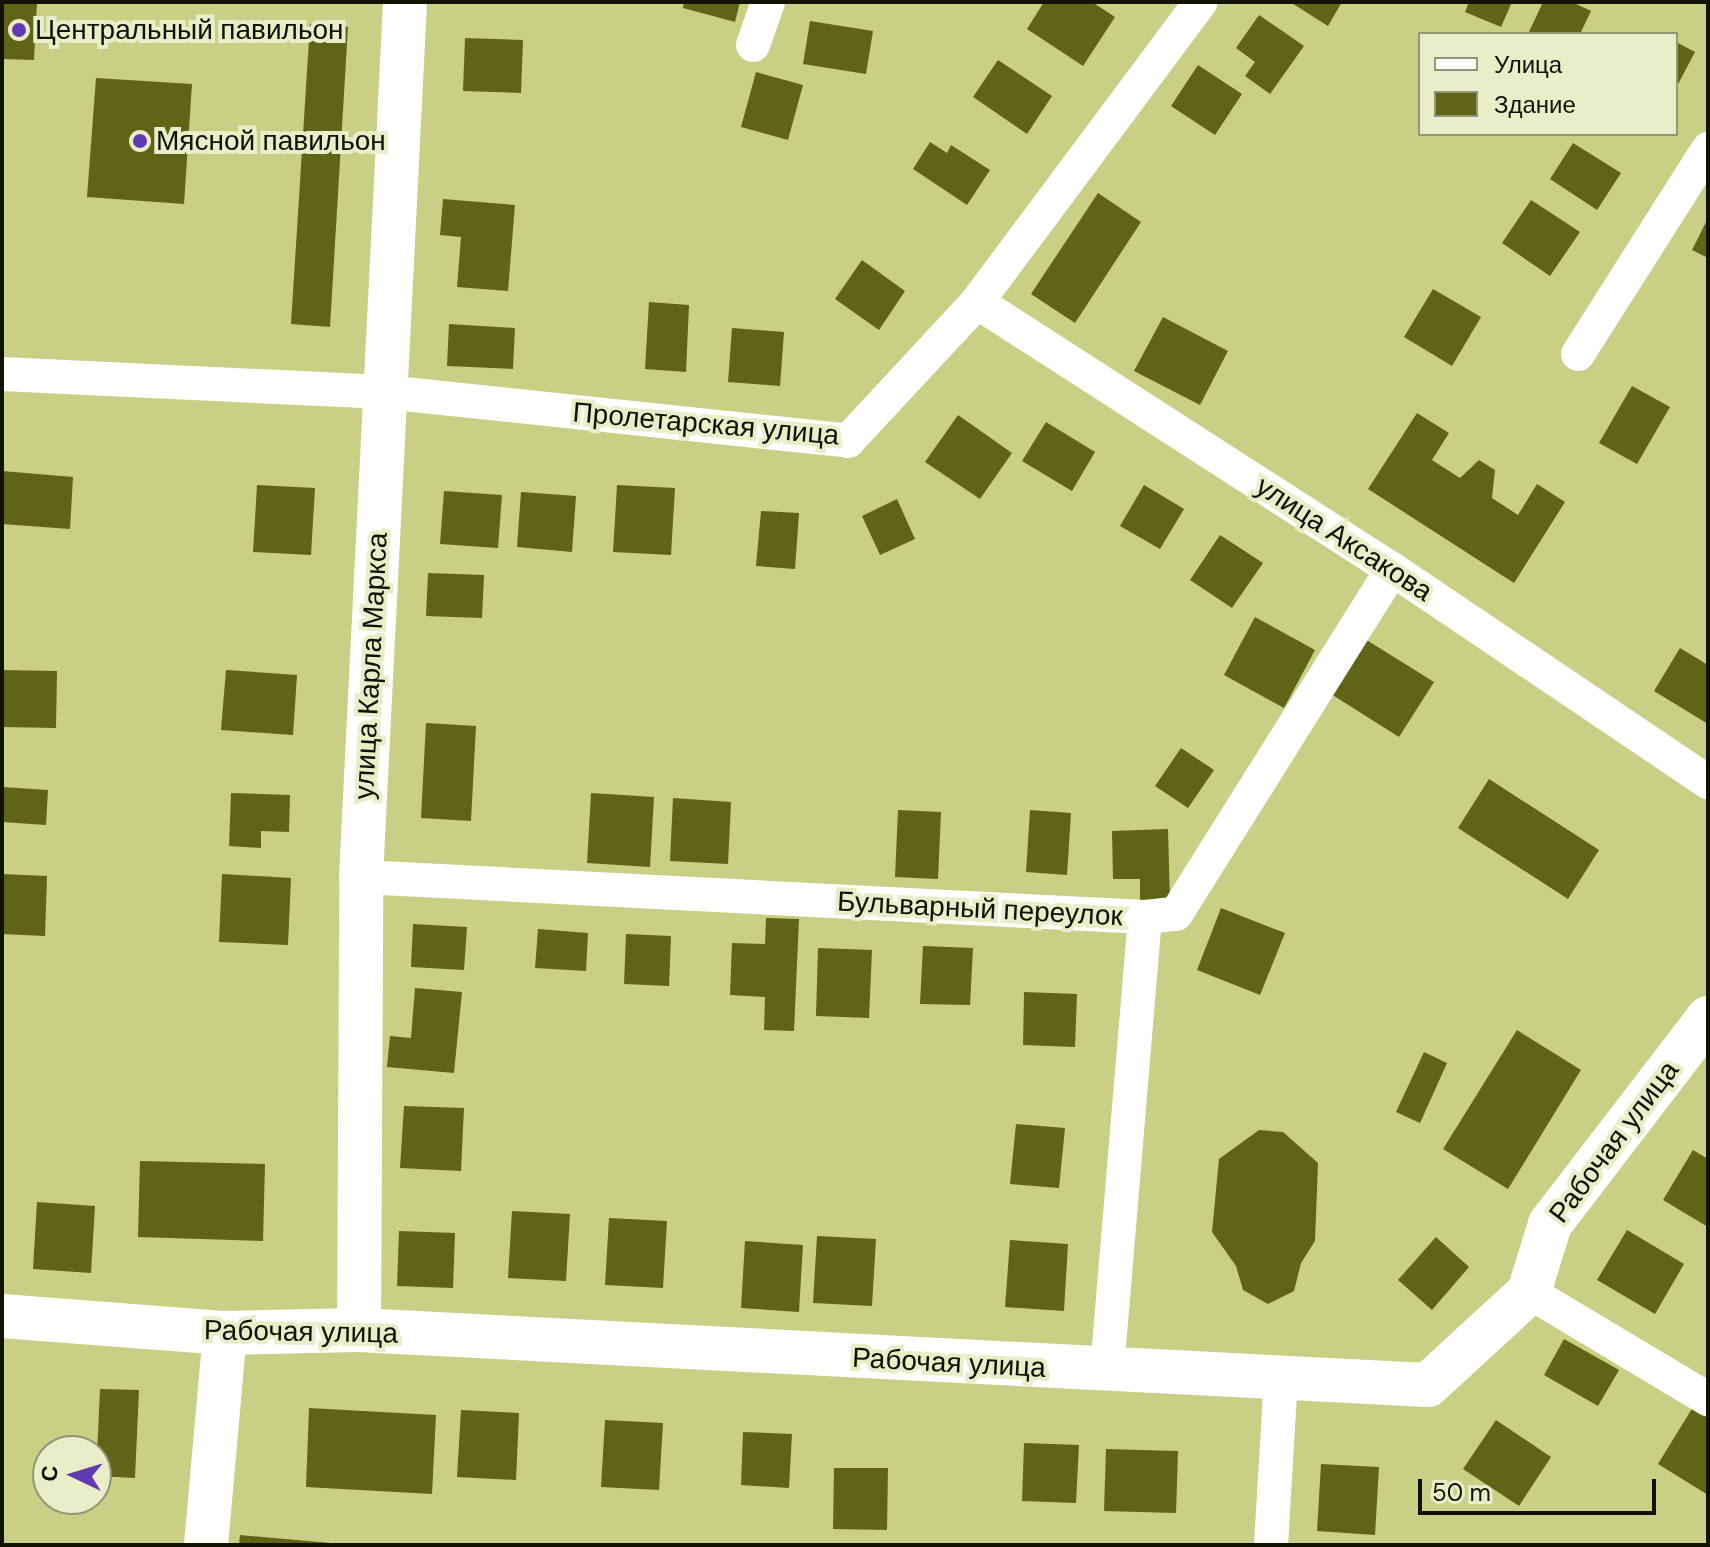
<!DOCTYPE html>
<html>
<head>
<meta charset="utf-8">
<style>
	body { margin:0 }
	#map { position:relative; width:1710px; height:1547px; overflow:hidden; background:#c9cf85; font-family:"DM Sans",sans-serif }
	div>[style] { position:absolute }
	.building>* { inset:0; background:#5f6416 }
	.minor>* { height:34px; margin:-17px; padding:0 17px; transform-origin:17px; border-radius:17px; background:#fff }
	.tertiary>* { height:44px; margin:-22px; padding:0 22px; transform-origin:22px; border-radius:22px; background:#fff }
	.dots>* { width:22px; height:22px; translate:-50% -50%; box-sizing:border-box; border:4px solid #e9edc8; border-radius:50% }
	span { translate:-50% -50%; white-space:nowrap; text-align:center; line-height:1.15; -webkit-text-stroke:8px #e9edc8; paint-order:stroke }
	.poi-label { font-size:28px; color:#111200 }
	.left { translate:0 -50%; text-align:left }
	.street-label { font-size:28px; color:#111200 }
	.frame { position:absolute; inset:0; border:4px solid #111200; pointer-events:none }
	.legend { position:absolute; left:1418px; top:32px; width:260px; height:104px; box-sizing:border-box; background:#e9edc8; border:2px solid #939578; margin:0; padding:10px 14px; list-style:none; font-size:24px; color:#111200 }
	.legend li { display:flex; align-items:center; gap:16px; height:40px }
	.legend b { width:40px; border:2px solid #939578 }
	.north { position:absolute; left:32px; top:1435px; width:80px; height:80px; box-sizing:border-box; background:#e9edc8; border:2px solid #939578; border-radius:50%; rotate:274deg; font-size:22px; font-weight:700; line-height:32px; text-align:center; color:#111200 }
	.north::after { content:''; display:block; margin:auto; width:28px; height:36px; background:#613bb3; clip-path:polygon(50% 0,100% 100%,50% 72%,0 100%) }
	.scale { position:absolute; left:1418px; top:1479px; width:238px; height:36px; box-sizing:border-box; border:4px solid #111200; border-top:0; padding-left:10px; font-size:24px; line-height:28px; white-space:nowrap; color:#111200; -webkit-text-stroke:6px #e9edc8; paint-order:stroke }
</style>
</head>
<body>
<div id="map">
	<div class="building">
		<i style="clip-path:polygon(2px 2px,37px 2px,34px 60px,2px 59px)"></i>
		<i style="clip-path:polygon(684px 2px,740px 2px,735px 22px,683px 8px)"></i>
		<i style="clip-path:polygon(1044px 2px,1092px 2px,1115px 17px,1083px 66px,1027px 29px)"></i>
		<i style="clip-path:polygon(1290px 2px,1342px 2px,1328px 26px)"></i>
		<i style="clip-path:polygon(1469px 2px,1512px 2px,1501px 27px,1465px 12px)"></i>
		<i style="clip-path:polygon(1543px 2px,1572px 2px,1591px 11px,1580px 34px,1528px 34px)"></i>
		<i style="clip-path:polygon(1259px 15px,1304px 46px,1270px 94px,1245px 76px,1255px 62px,1236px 48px)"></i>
		<i style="clip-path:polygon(810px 21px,873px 31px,866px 74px,803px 64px)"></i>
		<i style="clip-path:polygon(310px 24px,348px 27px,330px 327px,291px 324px)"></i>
		<i style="clip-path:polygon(465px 38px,523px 40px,521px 93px,463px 91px)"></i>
		<i style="clip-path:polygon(1676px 42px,1695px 52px,1676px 88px)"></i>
		<i style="clip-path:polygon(998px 60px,1052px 96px,1027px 134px,973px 97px)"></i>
		<i style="clip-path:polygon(1198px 65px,1242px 94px,1215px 135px,1171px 106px)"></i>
		<i style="clip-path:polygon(756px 72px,803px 85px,788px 140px,741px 127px)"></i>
		<i style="clip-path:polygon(96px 78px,192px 84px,184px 204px,87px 197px)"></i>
		<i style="clip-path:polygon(930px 142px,947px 153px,951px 145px,990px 170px,967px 205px,913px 169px)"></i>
		<i style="clip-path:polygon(1573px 143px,1621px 173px,1597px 210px,1550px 179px)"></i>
		<i style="clip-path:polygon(1098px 193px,1141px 222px,1075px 323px,1031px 294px)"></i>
		<i style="clip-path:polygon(443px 199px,515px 205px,508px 291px,457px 287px,461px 237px,440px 235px)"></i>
		<i style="clip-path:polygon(1531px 200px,1580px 232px,1550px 276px,1502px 243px)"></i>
		<i style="clip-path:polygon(1708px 218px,1708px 258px,1692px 250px)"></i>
		<i style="clip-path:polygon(862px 260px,905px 291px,879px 330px,835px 299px)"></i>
		<i style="clip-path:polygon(1433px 289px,1481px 317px,1452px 366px,1404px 337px)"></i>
		<i style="clip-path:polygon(649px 302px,689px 305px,686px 372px,645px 369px)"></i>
		<i style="clip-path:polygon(1163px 317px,1228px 351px,1200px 405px,1134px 371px)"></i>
		<i style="clip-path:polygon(449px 324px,515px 328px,513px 369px,447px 366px)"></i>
		<i style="clip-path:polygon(732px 328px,784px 332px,780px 386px,728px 382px)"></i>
		<i style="clip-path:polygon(1632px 386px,1670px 407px,1637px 464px,1599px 443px)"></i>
		<i style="clip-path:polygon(1417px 413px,1449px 433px,1432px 460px,1460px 478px,1479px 460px,1495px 470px,1492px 498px,1518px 515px,1537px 484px,1565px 502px,1514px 583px,1368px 489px)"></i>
		<i style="clip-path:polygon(958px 415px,1012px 453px,980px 499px,925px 462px)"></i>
		<i style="clip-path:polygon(1046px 422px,1095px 452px,1072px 491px,1022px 461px)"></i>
		<i style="clip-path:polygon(2px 471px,73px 477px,70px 529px,2px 524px)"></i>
		<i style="clip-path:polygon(257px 485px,315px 488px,311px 555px,253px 552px)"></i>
		<i style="clip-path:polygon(617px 485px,675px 488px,671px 555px,613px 552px)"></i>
		<i style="clip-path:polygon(1144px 485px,1184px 509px,1160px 549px,1120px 526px)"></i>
		<i style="clip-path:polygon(444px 491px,502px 495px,498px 548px,440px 544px)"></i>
		<i style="clip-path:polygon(521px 492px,576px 496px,572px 552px,517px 547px)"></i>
		<i style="clip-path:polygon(897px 499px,915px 539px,880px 555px,862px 516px)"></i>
		<i style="clip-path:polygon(761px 511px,799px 513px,795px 569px,756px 566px)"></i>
		<i style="clip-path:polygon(1220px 535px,1263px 563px,1232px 608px,1190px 580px)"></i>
		<i style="clip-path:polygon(428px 573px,484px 575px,482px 618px,426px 616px)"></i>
		<i style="clip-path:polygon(1255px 617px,1315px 650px,1284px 708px,1224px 675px)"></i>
		<i style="clip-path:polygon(1365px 639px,1434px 682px,1399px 737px,1331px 694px)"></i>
		<i style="clip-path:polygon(1680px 648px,1708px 665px,1708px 724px,1654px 691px)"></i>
		<i style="clip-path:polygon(2px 670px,57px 671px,56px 728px,2px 727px)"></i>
		<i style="clip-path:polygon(226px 670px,297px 675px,293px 735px,221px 730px)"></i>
		<i style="clip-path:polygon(426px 723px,476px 726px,471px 821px,421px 818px)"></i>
		<i style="clip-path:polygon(1181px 748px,1214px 770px,1188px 808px,1155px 786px)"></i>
		<i style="clip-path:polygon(1489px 779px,1599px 850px,1568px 899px,1458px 828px)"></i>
		<i style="clip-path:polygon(2px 787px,48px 790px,46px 825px,2px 822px)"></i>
		<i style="clip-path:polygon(231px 793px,290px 795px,289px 832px,261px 831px,261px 848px,229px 846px)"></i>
		<i style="clip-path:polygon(591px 793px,654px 797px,650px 867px,587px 863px)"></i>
		<i style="clip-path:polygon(673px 798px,731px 802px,728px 864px,670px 861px)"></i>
		<i style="clip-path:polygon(898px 810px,941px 812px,938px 879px,895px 877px)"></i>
		<i style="clip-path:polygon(1030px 810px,1071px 813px,1067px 875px,1026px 872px)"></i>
		<i style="clip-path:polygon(1168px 829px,1170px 902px,1140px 902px,1140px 879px,1113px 879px,1112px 831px)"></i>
		<i style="clip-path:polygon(2px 874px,47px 876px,45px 936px,2px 934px)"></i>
		<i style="clip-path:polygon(222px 874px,291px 878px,288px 945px,219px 942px)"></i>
		<i style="clip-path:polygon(1221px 908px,1285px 933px,1260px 995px,1197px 970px)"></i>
		<i style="clip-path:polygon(766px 918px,799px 919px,794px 1031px,764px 1030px,765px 997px,730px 995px,732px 943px,765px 944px)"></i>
		<i style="clip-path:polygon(413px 924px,467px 927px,464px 970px,411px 967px)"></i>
		<i style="clip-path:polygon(538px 929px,588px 933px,586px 971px,535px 968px)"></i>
		<i style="clip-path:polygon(626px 934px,671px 936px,669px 986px,624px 984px)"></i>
		<i style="clip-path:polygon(923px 946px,973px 948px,970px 1005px,920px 1004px)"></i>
		<i style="clip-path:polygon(818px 948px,872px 950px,869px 1018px,816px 1016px)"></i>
		<i style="clip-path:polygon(415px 988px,462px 992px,454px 1073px,387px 1067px,390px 1036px,411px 1038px)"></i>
		<i style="clip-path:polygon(1024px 992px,1077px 994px,1075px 1047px,1023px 1045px)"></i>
		<i style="clip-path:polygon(1517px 1030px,1581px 1070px,1508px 1189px,1443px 1149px)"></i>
		<i style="clip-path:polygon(1424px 1052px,1447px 1063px,1420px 1123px,1396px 1112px)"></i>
		<i style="clip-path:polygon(404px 1106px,464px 1108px,461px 1171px,400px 1168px)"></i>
		<i style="clip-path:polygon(1016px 1124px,1065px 1128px,1059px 1188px,1010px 1184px)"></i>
		<i style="clip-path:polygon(1259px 1130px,1283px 1132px,1318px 1163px,1315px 1241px,1301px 1263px,1294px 1291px,1268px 1304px,1243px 1290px,1236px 1266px,1212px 1232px,1219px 1159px)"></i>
		<i style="clip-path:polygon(1693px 1150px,1708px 1159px,1708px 1227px,1663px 1200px)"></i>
		<i style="clip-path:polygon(140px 1161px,265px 1164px,263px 1241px,138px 1237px)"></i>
		<i style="clip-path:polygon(37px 1202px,95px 1206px,91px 1273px,33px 1269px)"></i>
		<i style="clip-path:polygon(512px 1211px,570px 1214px,566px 1281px,508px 1278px)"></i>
		<i style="clip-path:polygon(609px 1218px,667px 1221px,663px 1288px,605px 1285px)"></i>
		<i style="clip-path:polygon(1627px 1230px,1684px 1264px,1655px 1314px,1597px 1280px)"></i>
		<i style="clip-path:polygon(399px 1231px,455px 1233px,453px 1288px,397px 1286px)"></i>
		<i style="clip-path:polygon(817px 1236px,876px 1239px,872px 1306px,813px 1303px)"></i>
		<i style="clip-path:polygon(1436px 1237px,1469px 1267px,1432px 1310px,1398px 1280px)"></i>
		<i style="clip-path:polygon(1010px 1240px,1068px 1244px,1064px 1311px,1005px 1307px)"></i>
		<i style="clip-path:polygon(745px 1241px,803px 1245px,799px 1312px,741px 1308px)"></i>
		<i style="clip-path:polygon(1564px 1339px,1619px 1370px,1598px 1406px,1544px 1375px)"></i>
		<i style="clip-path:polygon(100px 1389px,139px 1390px,135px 1478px,96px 1476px)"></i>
		<i style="clip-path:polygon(1693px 1407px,1708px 1416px,1708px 1495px,1658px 1464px)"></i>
		<i style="clip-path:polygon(309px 1408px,436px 1415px,432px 1494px,306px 1487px)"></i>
		<i style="clip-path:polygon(461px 1410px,519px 1413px,516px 1480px,457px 1477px)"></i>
		<i style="clip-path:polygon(605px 1420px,663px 1423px,659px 1490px,601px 1487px)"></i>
		<i style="clip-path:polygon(1496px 1420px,1551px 1457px,1519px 1506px,1463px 1469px)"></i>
		<i style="clip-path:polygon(743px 1432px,792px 1434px,789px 1488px,741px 1485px)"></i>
		<i style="clip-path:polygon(1024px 1443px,1079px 1445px,1076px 1503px,1022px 1501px)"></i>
		<i style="clip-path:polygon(1106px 1449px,1178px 1451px,1176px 1513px,1104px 1511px)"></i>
		<i style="clip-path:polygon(1321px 1464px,1379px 1467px,1375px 1535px,1317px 1531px)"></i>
		<i style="clip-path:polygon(834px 1468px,888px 1468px,887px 1530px,833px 1529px)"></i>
		<i style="clip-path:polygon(240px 1535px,331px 1543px,331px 1545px,239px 1545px)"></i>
	</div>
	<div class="minor">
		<i style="left:753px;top:45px;width:46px;rotate:-70.8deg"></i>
		<i style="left:977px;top:302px;width:493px;rotate:32.8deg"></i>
		<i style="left:1392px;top:569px;width:381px;rotate:34deg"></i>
		<i style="left:1578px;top:354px;width:243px;rotate:-57.6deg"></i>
		<i style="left:2px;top:374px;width:383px;rotate:2.7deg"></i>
		<i style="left:385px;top:392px;width:466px;rotate:6deg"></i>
		<i style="left:848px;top:441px;width:190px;rotate:-47.1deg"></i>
		<i style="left:977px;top:302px;width:374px;rotate:-53.3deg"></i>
		<i style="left:361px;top:877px;width:785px;rotate:2.92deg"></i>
		<i style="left:1145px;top:917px;width:456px;rotate:94.8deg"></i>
		<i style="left:1145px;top:917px;width:31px;rotate:-6deg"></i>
		<i style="left:1176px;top:914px;width:407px;rotate:-57.9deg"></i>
		<i style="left:1529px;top:1292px;width:209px;rotate:30.9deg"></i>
		<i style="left:1271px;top:1545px;width:167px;rotate:-86.6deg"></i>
	</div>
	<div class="tertiary">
		<i style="left:2px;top:1316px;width:224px;rotate:4.4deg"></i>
		<i style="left:225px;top:1333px;width:134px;rotate:-1.3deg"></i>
		<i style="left:359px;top:1330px;width:1070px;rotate:2.95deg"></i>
		<i style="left:1428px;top:1385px;width:137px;rotate:-42.6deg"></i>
		<i style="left:1529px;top:1292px;width:71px;rotate:-72.8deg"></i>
		<i style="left:1550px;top:1224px;width:260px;rotate:-52.5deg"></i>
		<i style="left:359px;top:1330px;width:453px;rotate:-89.7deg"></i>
		<i style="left:361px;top:877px;width:876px;rotate:-87.12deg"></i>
		<i style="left:206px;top:1545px;width:213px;rotate:-84.9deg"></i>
	</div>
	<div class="dots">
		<i style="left:19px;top:30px;background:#613bb3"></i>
		<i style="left:140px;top:141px;background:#613bb3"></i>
	</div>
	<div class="poi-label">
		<span class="left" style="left:35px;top:30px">Центральный павильон</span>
		<span class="left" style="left:156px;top:141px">Мясной павильон</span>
	</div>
	<div class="street-label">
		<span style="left:706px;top:424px;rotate:5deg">Пролетарская улица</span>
		<span style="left:1344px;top:539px;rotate:33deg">улица Аксакова</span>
		<span style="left:371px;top:666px;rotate:-87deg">улица Карла Маркса</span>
		<span style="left:980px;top:909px;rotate:3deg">Бульварный переулок</span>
		<span style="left:1614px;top:1142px;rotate:-53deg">Рабочая улица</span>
		<span style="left:301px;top:1332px;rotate:1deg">Рабочая улица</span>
		<span style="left:949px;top:1363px;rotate:3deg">Рабочая улица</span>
	</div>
	<div class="frame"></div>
	<ul class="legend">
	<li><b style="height:10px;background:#fff"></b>Улица</li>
	<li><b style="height:22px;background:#5f6416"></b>Здание</li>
	</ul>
	<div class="north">С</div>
	<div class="scale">50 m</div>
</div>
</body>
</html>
